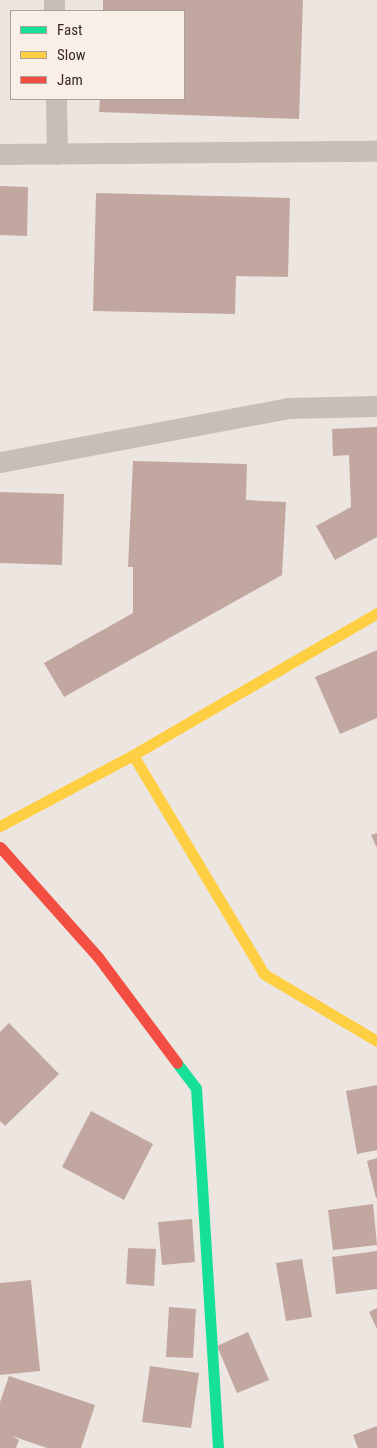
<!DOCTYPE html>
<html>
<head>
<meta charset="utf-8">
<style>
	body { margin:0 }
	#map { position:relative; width:377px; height:1448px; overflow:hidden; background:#ede5e0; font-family:"Roboto Condensed",sans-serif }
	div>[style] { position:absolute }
	.building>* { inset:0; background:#c2a6a0 }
	.lane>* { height:21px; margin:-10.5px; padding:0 10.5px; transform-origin:10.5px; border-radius:10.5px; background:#c6beb9 }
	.fast>* { height:11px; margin:-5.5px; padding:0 5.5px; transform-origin:5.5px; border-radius:5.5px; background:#16e098 }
	.slow>* { height:11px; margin:-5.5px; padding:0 5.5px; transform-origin:5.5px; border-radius:5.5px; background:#ffcf43 }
	.jam>* { height:11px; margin:-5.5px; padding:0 5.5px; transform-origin:5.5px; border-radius:5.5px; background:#f24e42 }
	span { translate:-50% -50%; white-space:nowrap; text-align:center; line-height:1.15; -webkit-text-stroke:5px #faefe6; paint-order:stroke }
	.legend { position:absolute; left:10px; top:10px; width:175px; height:90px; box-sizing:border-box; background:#faefe6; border:1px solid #aca09a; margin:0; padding:6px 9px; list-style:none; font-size:15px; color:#372a27 }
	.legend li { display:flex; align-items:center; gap:10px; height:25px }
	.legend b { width:25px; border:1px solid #aca09a }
</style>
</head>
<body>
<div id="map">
	<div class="building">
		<i style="clip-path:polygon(103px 0,303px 0,299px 119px,99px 112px,100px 99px,184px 99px,184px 11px,103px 11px)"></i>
		<i style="clip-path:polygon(0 186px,28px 187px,27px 236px,0 235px)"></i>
		<i style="clip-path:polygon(96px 193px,290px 198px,288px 277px,236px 276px,235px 314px,93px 311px)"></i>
		<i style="clip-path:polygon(377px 427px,377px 537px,335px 560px,316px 526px,351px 507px,349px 455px,333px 456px,332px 429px)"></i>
		<i style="clip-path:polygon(133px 461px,247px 464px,246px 500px,286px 502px,282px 575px,64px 697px,44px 663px,133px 613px,133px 567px,128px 567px)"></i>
		<i style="clip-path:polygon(0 492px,64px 494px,62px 565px,0 563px)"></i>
		<i style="clip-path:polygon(377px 650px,377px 718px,340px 734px,315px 677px)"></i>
		<i style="clip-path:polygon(377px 833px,377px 848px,371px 835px)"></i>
		<i style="clip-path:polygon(9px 1023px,59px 1074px,5px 1126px,0 1121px,0 1032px)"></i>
		<i style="clip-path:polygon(377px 1085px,377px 1150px,357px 1154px,346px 1091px)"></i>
		<i style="clip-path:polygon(91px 1111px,153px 1144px,124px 1200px,62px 1167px)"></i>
		<i style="clip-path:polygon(377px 1158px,377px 1198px,376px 1198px,367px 1161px)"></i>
		<i style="clip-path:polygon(373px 1204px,377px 1245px,333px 1250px,328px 1210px)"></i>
		<i style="clip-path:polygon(192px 1219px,195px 1262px,162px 1265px,158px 1222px)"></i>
		<i style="clip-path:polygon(128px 1248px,156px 1249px,154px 1286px,126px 1284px)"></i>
		<i style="clip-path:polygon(377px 1251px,377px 1289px,336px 1294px,332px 1257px)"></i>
		<i style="clip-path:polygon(302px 1259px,312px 1317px,286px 1321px,276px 1263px)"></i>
		<i style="clip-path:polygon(31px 1280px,40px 1371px,0 1375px,0 1283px)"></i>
		<i style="clip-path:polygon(169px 1307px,196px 1309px,193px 1358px,166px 1357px)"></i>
		<i style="clip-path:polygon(377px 1308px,377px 1329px,369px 1312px)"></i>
		<i style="clip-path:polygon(248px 1332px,269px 1380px,237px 1393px,217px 1346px)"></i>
		<i style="clip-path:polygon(150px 1366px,199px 1373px,191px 1428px,142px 1422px)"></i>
		<i style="clip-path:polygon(9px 1376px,95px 1405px,81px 1448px,47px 1448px,12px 1436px,19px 1440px,16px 1448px,0 1448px,0 1402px)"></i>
		<i style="clip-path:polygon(377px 1426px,377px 1448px,358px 1448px,353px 1435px)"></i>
	</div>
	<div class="lane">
		<i style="left:54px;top:0;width:11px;rotate:90deg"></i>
		<i style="left:56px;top:99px;width:55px;rotate:89deg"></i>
		<i style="left:0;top:154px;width:377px;rotate:-0.5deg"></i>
		<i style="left:0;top:462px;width:293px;rotate:-10.6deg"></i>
		<i style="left:288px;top:408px;width:89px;rotate:-1.3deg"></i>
	</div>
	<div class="fast">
		<i style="left:177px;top:1063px;width:31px;rotate:53deg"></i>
		<i style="left:196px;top:1088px;width:361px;rotate:86.5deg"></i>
	</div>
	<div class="slow">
		<i style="left:133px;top:755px;width:255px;rotate:59.1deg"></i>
		<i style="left:264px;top:974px;width:131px;rotate:30.7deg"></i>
		<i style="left:0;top:826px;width:151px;rotate:-28.1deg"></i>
		<i style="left:133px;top:755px;width:282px;rotate:-30.2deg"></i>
	</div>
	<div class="jam">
		<i style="left:0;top:847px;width:147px;rotate:48.3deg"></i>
		<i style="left:98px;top:957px;width:132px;rotate:53.3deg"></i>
	</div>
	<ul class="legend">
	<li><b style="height:6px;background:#16e098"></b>Fast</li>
	<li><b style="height:6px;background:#ffcf43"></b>Slow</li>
	<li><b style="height:6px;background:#f24e42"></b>Jam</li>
	</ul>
</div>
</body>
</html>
